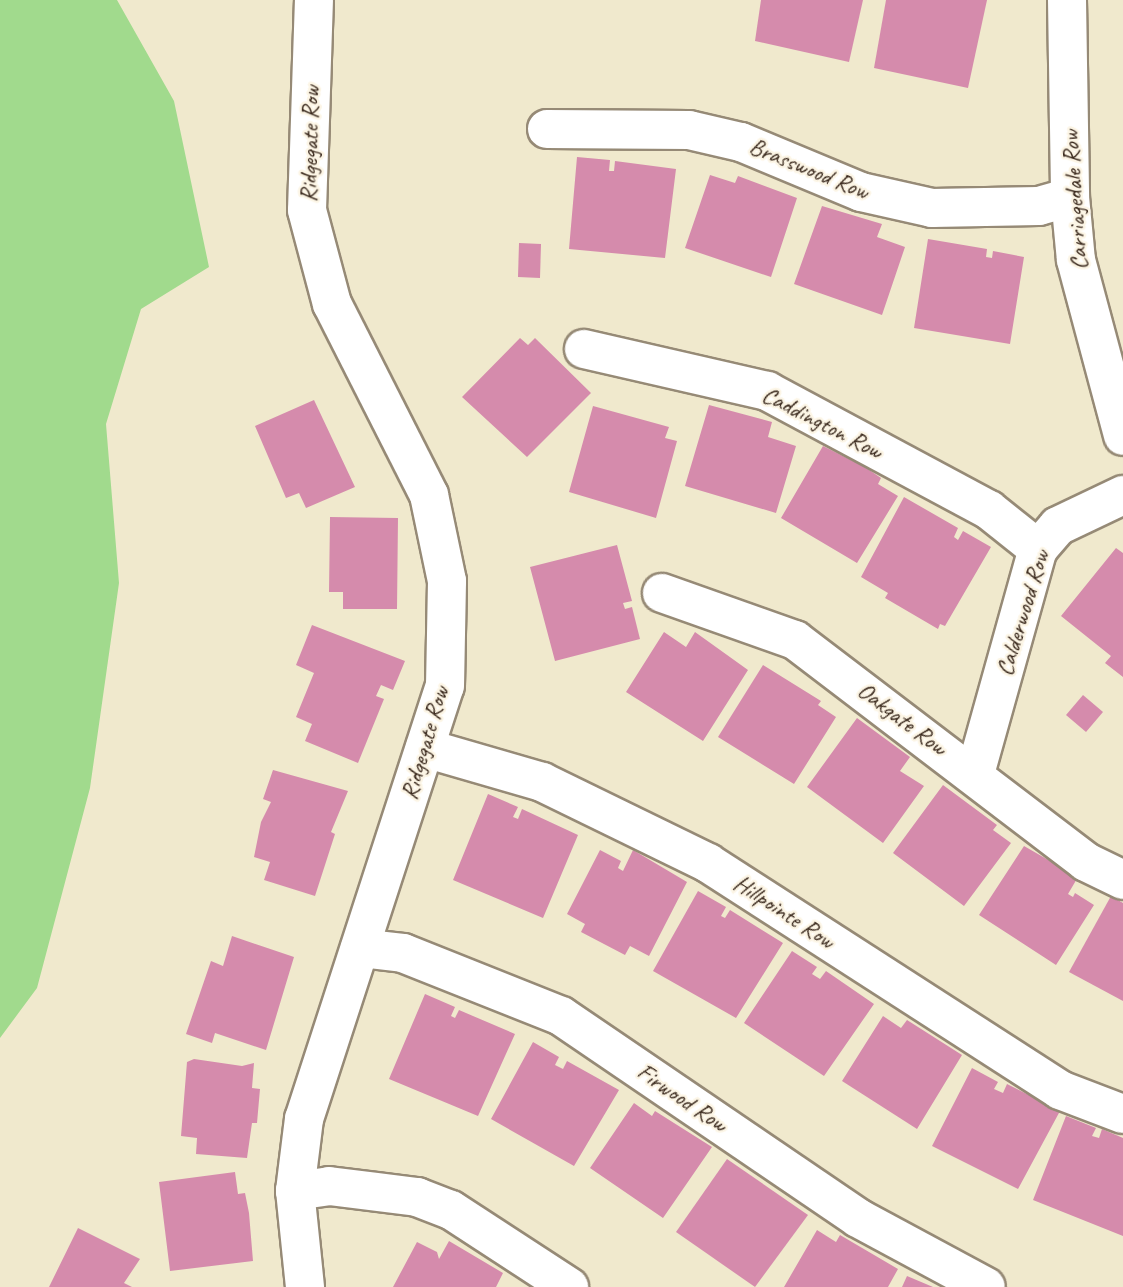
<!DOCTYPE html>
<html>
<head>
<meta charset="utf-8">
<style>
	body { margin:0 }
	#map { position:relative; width:1123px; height:1287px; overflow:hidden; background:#f0e9cd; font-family:Caveat,sans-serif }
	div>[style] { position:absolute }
	.green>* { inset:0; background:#a1da8d }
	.building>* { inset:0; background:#d58bac }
	.roads { filter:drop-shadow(2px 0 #968a76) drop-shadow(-2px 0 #968a76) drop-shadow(0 2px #968a76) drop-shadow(0 -2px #968a76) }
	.minor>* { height:38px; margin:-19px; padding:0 19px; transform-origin:19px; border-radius:19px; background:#fff }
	span { translate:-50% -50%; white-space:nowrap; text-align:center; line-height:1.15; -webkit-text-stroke:5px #fcf5e5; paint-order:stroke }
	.street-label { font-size:24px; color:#3b2a1e }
</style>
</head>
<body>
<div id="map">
	<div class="green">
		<i style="clip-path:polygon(0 0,117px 0,174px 101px,209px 267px,141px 309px,106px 424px,119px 583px,90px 788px,37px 988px,0 1038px)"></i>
	</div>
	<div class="building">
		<i style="clip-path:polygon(761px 0,863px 0,849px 62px,755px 41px)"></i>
		<i style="clip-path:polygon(886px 0,987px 0,968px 88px,874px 68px)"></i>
		<i style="clip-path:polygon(577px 157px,610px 160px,609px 171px,614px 171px,615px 161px,676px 169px,665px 258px,569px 249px)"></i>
		<i style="clip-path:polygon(710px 175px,735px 183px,738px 176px,797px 198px,771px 277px,685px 248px)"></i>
		<i style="clip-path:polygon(822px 206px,882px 224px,877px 237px,905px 247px,882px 315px,794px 284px)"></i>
		<i style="clip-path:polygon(928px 239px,987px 249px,986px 257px,992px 258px,993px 251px,1024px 257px,1010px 344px,914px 328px)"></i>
		<i style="clip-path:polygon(519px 243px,541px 244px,540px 278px,518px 277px)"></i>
		<i style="clip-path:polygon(520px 338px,528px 345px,535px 338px,591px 393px,527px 457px,462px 397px)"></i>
		<i style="clip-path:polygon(314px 400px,355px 487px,306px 508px,299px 493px,286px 498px,255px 426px)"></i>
		<i style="clip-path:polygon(709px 405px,772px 422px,768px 437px,796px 446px,776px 513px,685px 486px)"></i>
		<i style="clip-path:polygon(593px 406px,669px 427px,665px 438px,677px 441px,656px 518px,569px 492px)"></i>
		<i style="clip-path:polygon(823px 446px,865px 467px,881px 478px,878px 484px,898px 496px,857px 563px,781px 518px)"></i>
		<i style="clip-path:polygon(904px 497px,958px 528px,954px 537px,958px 540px,963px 531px,991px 547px,945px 626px,940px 624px,938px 629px,885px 598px,888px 593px,861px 577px)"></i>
		<i style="clip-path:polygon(330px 517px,398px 518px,397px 609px,343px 609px,343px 592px,329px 592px)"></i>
		<i style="clip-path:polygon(617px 545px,632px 601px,623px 603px,625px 609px,632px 607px,640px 639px,555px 661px,530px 567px)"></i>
		<i style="clip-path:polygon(1116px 548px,1123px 553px,1123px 677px,1105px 663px,1111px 656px,1061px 616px)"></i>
		<i style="clip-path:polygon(312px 625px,405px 661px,393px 690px,381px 685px,376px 696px,384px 699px,358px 763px,305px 741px,312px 724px,296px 717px,314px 673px,296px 665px)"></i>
		<i style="clip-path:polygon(664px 632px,686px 647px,695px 632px,748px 670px,703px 741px,626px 692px)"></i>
		<i style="clip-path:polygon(763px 665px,821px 701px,818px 705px,836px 717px,794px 784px,718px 737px)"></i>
		<i style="clip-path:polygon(1083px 695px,1103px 712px,1086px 732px,1066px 715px)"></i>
		<i style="clip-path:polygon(857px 718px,910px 757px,900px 771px,924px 786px,883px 843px,807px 787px)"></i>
		<i style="clip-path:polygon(273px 770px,348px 791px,331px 832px,335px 834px,315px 896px,264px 880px,270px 862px,254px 857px,261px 822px,271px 802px,263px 799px)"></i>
		<i style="clip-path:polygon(943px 785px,997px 825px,993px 830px,1011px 843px,964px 906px,893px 853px)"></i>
		<i style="clip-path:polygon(488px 794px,518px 807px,513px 817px,518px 819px,522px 809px,578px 835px,543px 918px,453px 880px)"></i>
		<i style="clip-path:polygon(1024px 846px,1078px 877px,1068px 894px,1073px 897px,1075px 893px,1094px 905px,1056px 965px,979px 915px)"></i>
		<i style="clip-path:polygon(600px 850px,621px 861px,618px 868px,623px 871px,633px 850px,687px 882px,649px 956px,630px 946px,625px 955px,581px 932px,585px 924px,567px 914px)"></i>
		<i style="clip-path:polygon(698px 891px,726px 907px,721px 916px,725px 918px,730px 910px,783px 943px,736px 1018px,653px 971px)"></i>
		<i style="clip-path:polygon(1111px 896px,1123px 903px,1123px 1001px,1069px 972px)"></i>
		<i style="clip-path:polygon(232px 936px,294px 957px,266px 1050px,215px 1033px,212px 1043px,186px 1034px,211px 961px,223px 966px)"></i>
		<i style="clip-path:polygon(792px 951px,817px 967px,812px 974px,820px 979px,826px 971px,874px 1004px,824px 1076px,744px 1023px)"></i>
		<i style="clip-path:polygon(425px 994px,455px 1007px,451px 1016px,455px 1018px,459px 1010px,515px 1034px,478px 1116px,389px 1079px)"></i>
		<i style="clip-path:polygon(883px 1016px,901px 1028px,907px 1020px,962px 1055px,917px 1129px,842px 1081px)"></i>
		<i style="clip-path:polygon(533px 1042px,559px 1057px,555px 1065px,563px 1069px,567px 1061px,619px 1090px,574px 1166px,491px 1119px)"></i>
		<i style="clip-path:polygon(194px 1059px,242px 1066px,254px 1063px,252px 1088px,260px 1089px,257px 1123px,252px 1123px,247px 1158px,196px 1154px,197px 1138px,181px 1136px,187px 1062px)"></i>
		<i style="clip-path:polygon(972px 1068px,998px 1082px,994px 1089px,1003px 1093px,1007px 1084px,1060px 1111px,1018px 1189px,932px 1146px)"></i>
		<i style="clip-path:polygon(634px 1103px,652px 1116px,655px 1111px,712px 1147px,663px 1218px,590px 1168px)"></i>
		<i style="clip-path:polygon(1066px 1116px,1096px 1128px,1092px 1136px,1099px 1138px,1102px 1129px,1123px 1138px,1123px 1236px,1033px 1200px)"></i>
		<i style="clip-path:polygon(727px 1159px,808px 1215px,755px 1287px,676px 1232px)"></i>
		<i style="clip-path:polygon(235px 1172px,238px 1194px,245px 1193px,249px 1213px,253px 1261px,170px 1271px,159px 1182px)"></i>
		<i style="clip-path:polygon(78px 1228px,140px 1259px,124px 1283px,132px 1287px,49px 1287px)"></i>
		<i style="clip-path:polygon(817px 1230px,836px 1242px,840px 1235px,898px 1269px,888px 1287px,784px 1287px)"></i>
		<i style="clip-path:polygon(449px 1241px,503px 1273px,496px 1287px,393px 1287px,417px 1242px,437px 1252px,439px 1259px)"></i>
		<i style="clip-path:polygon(907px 1276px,933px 1287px,902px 1287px)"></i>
	</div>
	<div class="roads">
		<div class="minor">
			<i style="left:1067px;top:0;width:197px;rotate:89.1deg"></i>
			<i style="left:1070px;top:197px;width:63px;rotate:84.6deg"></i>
			<i style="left:1076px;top:260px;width:182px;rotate:75deg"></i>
			<i style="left:547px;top:129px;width:142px;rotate:0.4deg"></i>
			<i style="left:689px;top:130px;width:53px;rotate:13deg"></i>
			<i style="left:741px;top:142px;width:130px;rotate:22.6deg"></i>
			<i style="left:861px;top:192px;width:73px;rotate:12.7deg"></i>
			<i style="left:932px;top:208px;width:107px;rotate:-1.1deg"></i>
			<i style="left:1039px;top:206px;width:32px;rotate:-16deg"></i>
			<i style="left:584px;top:349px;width:188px;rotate:12.9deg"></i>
			<i style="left:767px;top:391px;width:252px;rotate:28.2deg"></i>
			<i style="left:989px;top:510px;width:63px;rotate:38.5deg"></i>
			<i style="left:662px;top:593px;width:141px;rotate:19.5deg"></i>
			<i style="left:795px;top:640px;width:366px;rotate:37.3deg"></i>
			<i style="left:1086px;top:862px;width:41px;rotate:25.9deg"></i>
			<i style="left:425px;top:748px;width:122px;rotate:16.2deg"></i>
			<i style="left:542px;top:782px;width:185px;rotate:26deg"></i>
			<i style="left:708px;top:863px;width:419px;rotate:32.8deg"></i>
			<i style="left:1060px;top:1090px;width:67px;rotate:20.9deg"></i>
			<i style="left:975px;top:774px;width:234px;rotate:-74.4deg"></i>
			<i style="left:1038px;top:549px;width:30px;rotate:-49deg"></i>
			<i style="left:1058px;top:526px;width:72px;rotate:-25.5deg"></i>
			<i style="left:360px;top:948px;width:43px;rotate:6.6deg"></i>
			<i style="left:403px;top:953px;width:170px;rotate:21.7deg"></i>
			<i style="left:561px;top:1016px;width:359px;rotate:34.2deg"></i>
			<i style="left:858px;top:1218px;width:145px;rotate:28.3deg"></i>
			<i style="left:295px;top:1191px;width:34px;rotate:-8deg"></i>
			<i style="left:329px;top:1186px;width:89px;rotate:7.1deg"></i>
			<i style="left:417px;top:1197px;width:36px;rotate:21deg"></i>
			<i style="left:451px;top:1210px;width:141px;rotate:33.1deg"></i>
			<i style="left:305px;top:1287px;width:97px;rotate:-95.9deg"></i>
			<i style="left:295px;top:1191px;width:73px;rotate:-82.9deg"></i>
			<i style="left:304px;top:1119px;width:455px;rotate:-72deg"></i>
			<i style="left:445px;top:686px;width:105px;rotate:-88.9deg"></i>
			<i style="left:447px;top:581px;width:88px;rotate:-101.8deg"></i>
			<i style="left:429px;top:495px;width:214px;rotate:-116.9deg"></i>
			<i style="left:332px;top:304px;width:97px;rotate:-104.9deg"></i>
			<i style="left:307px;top:210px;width:210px;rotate:-88.1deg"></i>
		</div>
	</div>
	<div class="street-label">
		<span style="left:310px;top:144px;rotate:-89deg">Ridgegate Row</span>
		<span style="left:809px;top:169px;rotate:22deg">Brasswood Row</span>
		<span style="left:1075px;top:200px;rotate:-94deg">Carriagedale Row</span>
		<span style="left:822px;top:423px;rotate:27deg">Caddington Row</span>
		<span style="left:1023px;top:613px;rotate:-73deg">Calderwood Row</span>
		<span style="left:902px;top:719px;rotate:37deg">Oakgate Row</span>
		<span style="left:425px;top:743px;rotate:-74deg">Ridgegate Row</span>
		<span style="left:784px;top:912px;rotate:33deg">Hillpointe Row</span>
		<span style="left:682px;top:1098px;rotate:34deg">Firwood Row</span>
	</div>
</div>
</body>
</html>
